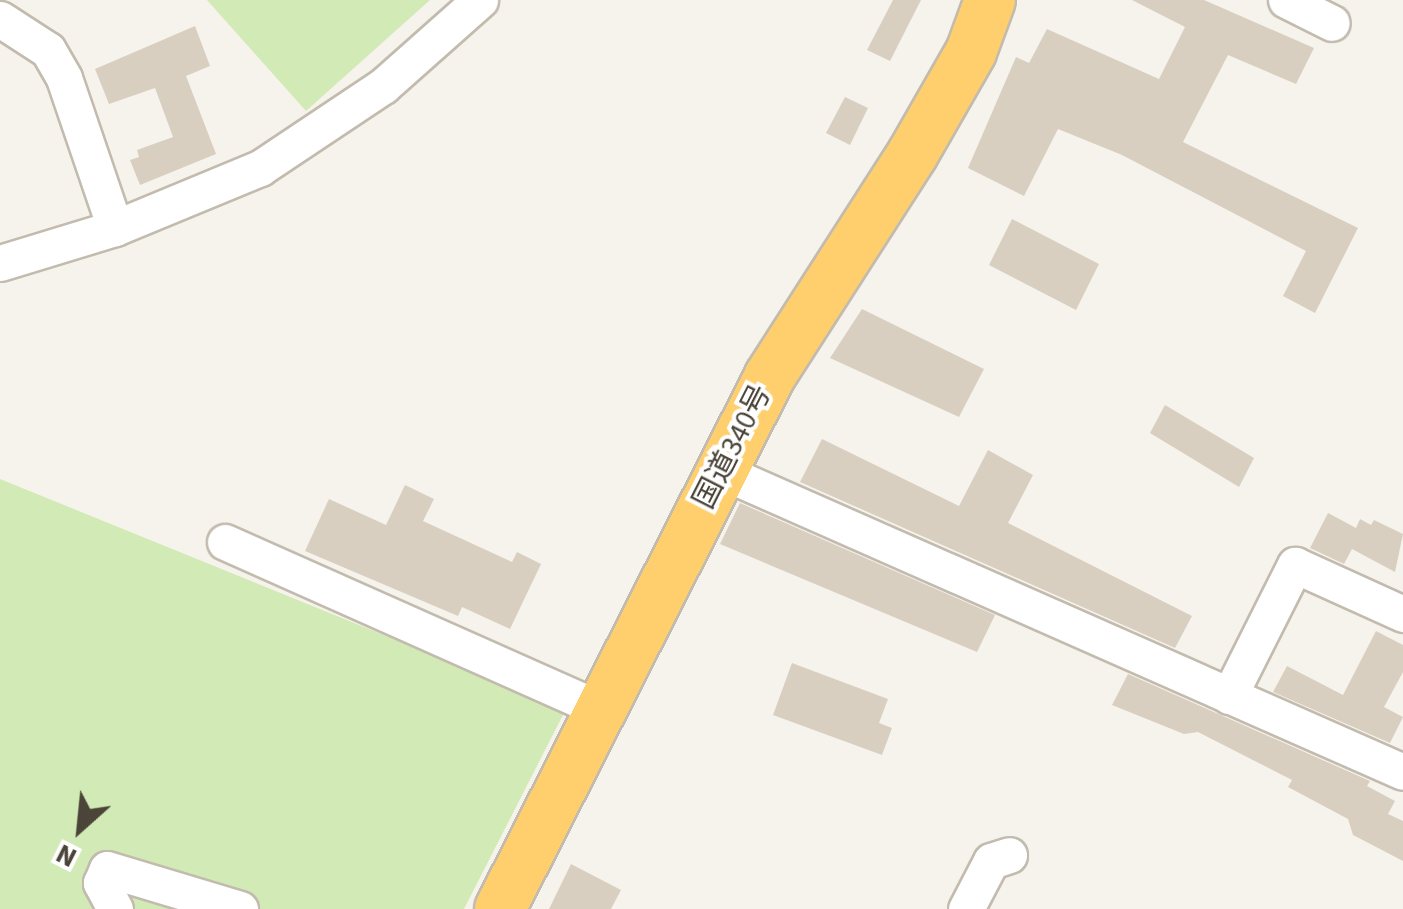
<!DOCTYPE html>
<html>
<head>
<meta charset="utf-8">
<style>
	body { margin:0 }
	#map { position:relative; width:1403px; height:909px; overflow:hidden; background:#f6f3ec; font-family:"Source Sans 3","Noto Sans JP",sans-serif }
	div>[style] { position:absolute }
	.green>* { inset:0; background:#d2eab5 }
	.building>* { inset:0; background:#d8cfc1 }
	.roads { filter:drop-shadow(2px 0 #c2bbae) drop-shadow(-2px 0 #c2bbae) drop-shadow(0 2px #c2bbae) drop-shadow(0 -2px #c2bbae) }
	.minor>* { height:35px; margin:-17.5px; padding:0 17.5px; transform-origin:17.5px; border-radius:17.5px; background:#fff }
	.highway>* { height:50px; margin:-25px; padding:0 25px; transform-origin:25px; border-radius:25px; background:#ffcf6e }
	span { translate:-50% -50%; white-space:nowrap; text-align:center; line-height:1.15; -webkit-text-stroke:8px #fff; paint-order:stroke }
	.street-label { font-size:30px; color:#4b4439 }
	.north { position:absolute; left:30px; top:779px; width:100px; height:100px; -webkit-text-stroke:8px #fff; paint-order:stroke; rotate:207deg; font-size:28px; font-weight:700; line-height:40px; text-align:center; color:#4b4439 }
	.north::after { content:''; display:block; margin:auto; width:35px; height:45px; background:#4b4439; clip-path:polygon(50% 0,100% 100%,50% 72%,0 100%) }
</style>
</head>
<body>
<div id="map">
	<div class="green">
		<i style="clip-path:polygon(207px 0,430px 0,306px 111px)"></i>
		<i style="clip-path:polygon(0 479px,566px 709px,464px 909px,0 909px)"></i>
	</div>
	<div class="building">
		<i style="clip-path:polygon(893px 0,921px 0,890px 61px,867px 50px)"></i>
		<i style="clip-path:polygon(1132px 0,1204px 0,1314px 48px,1296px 84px,1228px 55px,1183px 142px,1358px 228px,1315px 313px,1283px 296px,1306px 251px,1122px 155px,1058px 129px,1024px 196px,968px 168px,1016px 57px,1029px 63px,1047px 29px,1159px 79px,1185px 27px)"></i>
		<i style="clip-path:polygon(195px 26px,210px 66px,186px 76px,216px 154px,140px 185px,130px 160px,139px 157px,137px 150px,173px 137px,155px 88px,109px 104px,95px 69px)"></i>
		<i style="clip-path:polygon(845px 97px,868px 108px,850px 145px,826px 133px)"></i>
		<i style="clip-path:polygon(1012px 219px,1099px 264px,1076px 310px,989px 265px)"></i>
		<i style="clip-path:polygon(862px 309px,984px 369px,959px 417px,830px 358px)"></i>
		<i style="clip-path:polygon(1165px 405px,1254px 458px,1239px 487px,1150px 433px)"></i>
		<i style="clip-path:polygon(822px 439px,959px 506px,988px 450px,1033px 475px,1008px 523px,1192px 616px,1175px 648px,800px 482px)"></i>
		<i style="clip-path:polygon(405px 485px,434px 499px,423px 521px,512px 562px,517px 552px,541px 564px,510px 629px,462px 607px,458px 616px,305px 551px,329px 499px,386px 525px)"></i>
		<i style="clip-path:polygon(740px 503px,995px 615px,977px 652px,720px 544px)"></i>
		<i style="clip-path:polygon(1328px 513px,1356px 528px,1360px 519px,1371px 525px,1374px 520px,1403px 534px,1395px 572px,1352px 549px,1344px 564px,1310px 548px)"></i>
		<i style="clip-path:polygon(1376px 631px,1403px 645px,1403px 672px,1384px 707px,1403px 717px,1390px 743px,1273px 692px,1287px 666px,1343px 695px)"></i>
		<i style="clip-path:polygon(792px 663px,888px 699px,879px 723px,892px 728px,882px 755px,773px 715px)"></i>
		<i style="clip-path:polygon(1128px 674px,1370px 781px,1367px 786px,1395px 801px,1388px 814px,1403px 821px,1403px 861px,1353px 835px,1348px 819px,1288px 787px,1292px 780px,1198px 732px,1184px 734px,1112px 705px)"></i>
		<i style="clip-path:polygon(571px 864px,621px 890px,611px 909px,549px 909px)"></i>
	</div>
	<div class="roads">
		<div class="minor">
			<i style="left:1286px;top:0;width:51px;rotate:26.6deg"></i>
			<i style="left:0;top:19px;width:57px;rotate:32.9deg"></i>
			<i style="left:48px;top:50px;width:32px;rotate:60deg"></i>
			<i style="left:64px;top:78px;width:158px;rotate:71.2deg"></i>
			<i style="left:0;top:263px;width:120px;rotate:-16.9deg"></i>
			<i style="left:115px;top:228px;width:157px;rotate:-22.5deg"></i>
			<i style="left:260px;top:168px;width:148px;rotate:-33.7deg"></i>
			<i style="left:383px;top:86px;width:130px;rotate:-41.6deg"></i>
			<i style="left:721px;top:471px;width:745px;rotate:23.81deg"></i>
			<i style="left:225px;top:542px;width:408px;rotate:24deg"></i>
			<i style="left:1229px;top:696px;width:147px;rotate:-63.3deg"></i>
			<i style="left:1295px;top:565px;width:119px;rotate:24.4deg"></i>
			<i style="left:115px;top:909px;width:30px;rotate:-118deg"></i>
			<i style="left:101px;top:883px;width:15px;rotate:-67deg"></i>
			<i style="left:107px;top:869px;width:139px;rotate:16.7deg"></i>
			<i style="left:966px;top:909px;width:54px;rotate:-62.5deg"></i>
			<i style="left:991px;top:861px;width:19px;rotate:-18deg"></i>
		</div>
		<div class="highway">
			<i style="left:500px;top:909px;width:597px;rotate:-63.13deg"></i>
			<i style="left:770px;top:376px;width:263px;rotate:-57.3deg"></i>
			<i style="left:912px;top:155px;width:119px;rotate:-60.2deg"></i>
			<i style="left:971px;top:52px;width:55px;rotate:-69.9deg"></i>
		</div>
	</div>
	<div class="street-label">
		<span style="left:733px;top:447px;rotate:-63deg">国道340号</span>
	</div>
	<div class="north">N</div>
</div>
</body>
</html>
